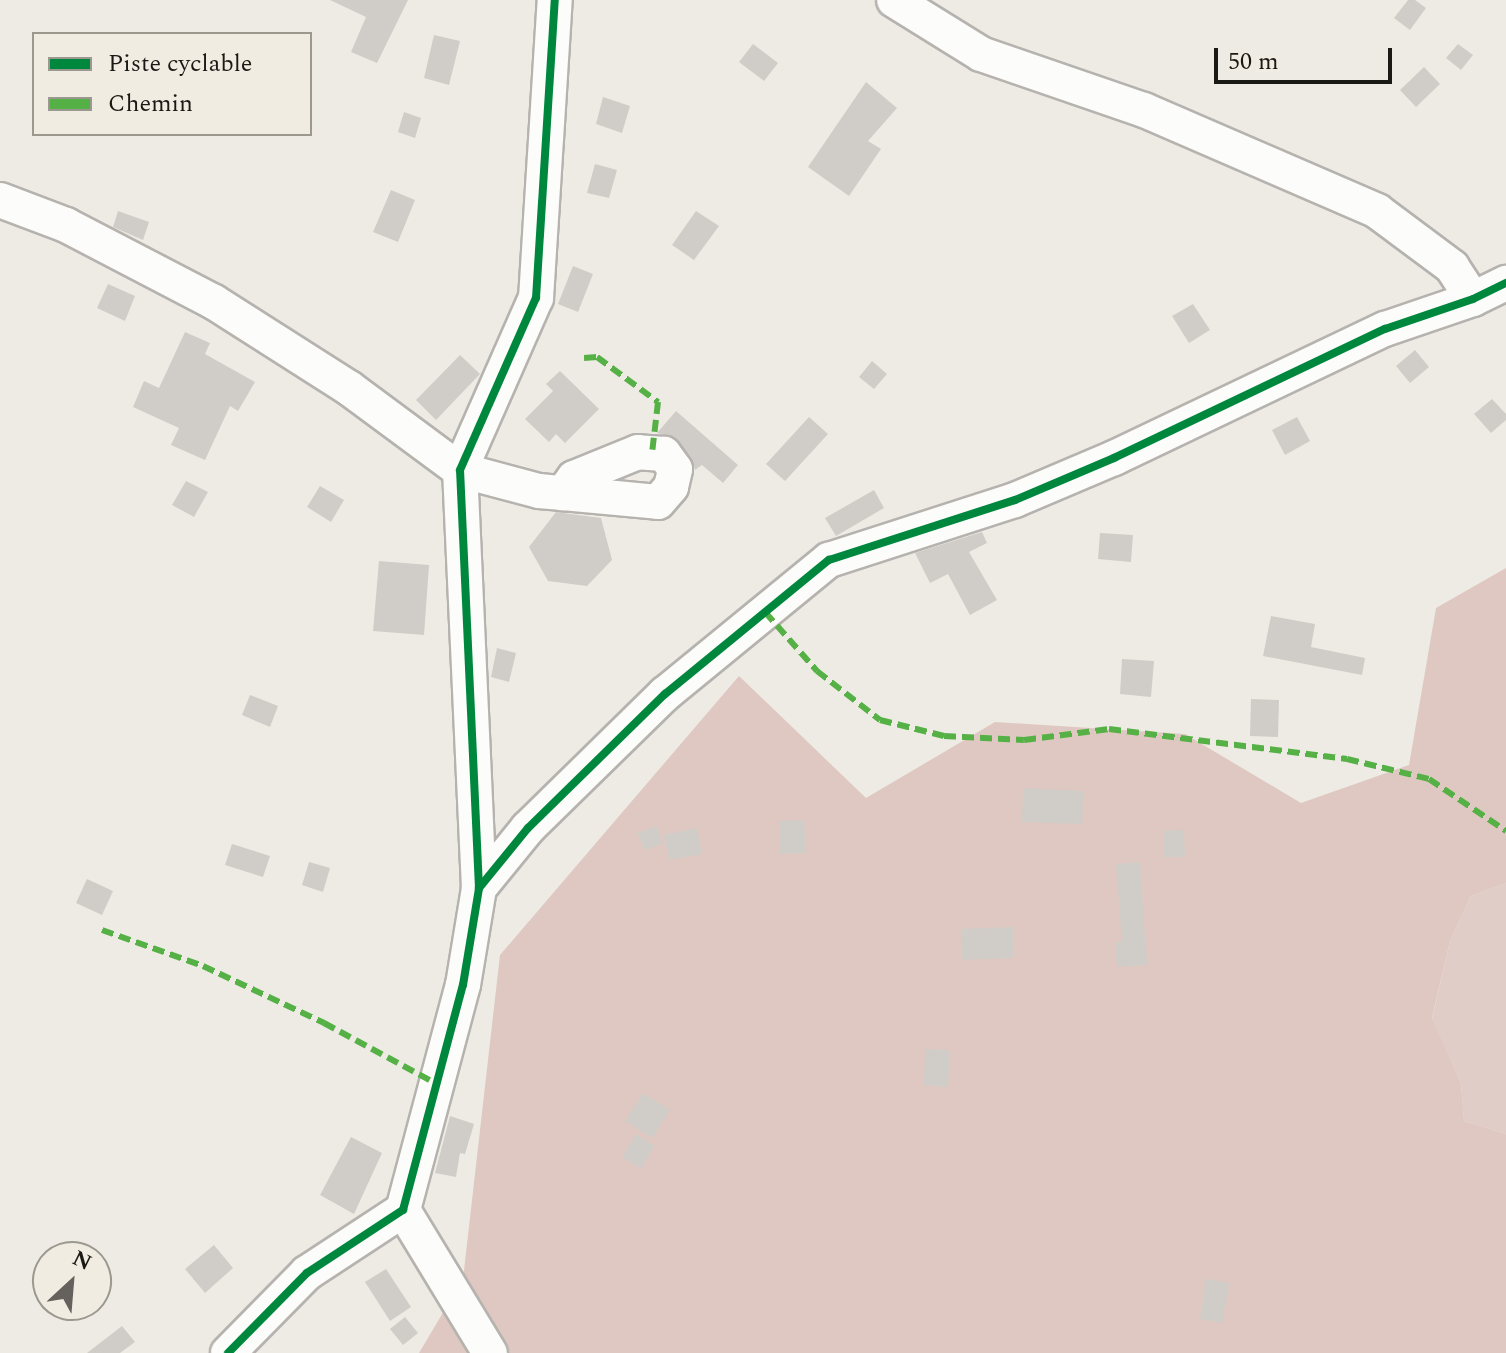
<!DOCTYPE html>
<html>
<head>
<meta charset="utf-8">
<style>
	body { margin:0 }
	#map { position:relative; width:1506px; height:1353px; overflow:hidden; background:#eeebe4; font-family:Spectral,serif }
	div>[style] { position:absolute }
	.green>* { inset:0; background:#e1cdc7 }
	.forest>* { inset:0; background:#dfc8c1 }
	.building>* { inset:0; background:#d0cdc8 }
	.roads { filter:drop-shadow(2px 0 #b6b3af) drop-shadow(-2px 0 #b6b3af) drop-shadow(0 2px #b6b3af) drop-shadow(0 -2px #b6b3af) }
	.minor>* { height:34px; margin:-17px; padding:0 17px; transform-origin:17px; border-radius:17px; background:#fcfcfb }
	.quiet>* { height:6px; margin-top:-3px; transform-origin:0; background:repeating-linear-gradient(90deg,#55b145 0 12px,transparent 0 18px) }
	.cycleway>* { height:8px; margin:-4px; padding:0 4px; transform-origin:4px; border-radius:4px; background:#00873e }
	span { translate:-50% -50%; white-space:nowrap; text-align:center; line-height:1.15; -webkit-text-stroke:6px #f1ece1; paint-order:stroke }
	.legend { position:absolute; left:32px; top:32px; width:280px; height:104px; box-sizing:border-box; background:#f1ece1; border:2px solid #9b9890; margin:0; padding:10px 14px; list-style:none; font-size:24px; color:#1b1916 }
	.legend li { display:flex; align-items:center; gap:16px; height:40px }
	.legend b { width:40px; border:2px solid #9b9890 }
	.north { position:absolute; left:32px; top:1241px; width:80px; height:80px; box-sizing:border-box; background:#f1ece1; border:2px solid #9b9890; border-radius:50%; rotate:26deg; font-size:22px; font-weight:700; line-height:32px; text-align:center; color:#1b1916 }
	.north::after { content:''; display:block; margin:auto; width:28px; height:36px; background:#65625e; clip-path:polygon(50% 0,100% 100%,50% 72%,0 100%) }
	.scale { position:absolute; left:1214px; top:48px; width:178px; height:36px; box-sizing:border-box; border:4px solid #1b1916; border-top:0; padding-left:10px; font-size:24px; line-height:28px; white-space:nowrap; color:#1b1916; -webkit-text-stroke:6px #f1ece1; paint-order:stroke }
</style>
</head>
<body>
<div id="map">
	<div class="green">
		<i style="clip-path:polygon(1506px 883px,1506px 1134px,1464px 1121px,1461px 1083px,1432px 1019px,1450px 941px,1471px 896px)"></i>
	</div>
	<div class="forest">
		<i style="clip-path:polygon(1506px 568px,1506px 883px,1471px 896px,1450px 941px,1432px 1018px,1461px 1083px,1464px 1121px,1506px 1134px,1506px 1353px,419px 1353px,463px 1279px,500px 955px,739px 676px,866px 798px,995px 722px,1185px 734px,1301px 803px,1409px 765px,1436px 608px)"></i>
	</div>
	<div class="building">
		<i style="clip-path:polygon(330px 0,408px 0,377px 63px,351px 52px,366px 17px)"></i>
		<i style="clip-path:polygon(1408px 0,1415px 0,1426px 8px,1410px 30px,1394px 18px)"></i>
		<i style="clip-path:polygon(434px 35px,460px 41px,449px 85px,424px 78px)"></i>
		<i style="clip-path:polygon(753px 44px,778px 63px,764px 81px,739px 62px)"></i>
		<i style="clip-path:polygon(1458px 44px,1473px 55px,1461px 70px,1446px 58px)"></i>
		<i style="clip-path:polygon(1424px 67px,1440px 84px,1416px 107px,1400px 90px)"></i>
		<i style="clip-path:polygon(866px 82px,897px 108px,868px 141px,881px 149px,849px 196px,808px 167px)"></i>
		<i style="clip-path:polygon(603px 97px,630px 106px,622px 133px,596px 124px)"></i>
		<i style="clip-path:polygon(404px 112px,421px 118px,415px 138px,398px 132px)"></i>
		<i style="clip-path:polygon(595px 164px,617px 170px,609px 198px,587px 193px)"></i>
		<i style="clip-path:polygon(391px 190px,415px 200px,398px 242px,373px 232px)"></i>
		<i style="clip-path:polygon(118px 211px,149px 222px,143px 240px,113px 227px)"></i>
		<i style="clip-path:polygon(696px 211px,719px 226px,694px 260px,672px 245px)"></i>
		<i style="clip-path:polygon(573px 266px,593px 274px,578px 312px,558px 304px)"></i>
		<i style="clip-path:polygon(108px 284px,135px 296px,125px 321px,97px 308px)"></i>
		<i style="clip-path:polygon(1193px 304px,1210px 330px,1189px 343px,1172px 316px)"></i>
		<i style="clip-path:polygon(185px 332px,210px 343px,205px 354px,255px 382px,238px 411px,230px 406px,205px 460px,171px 445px,179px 428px,133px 407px,144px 381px,159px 388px)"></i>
		<i style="clip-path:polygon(1415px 350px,1429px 367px,1410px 383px,1396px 366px)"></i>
		<i style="clip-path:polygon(460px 355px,480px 374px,436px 420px,416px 400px)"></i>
		<i style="clip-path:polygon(872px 361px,887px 374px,874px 389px,859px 377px)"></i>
		<i style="clip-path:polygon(560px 371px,599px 409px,565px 443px,556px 434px,549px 442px,525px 419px,553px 391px,546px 384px)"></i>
		<i style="clip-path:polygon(1492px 399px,1506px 414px,1506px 420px,1491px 433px,1474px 414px)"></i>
		<i style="clip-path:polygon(676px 411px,738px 465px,723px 483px,702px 465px,695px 470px,691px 457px,674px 437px,657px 433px)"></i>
		<i style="clip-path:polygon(809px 417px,828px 434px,785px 481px,766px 464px)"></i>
		<i style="clip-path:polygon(1297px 417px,1310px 441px,1285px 455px,1272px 430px)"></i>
		<i style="clip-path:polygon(186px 481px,208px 492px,194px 517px,172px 505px)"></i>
		<i style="clip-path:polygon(320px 486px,344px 500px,331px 522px,307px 507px)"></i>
		<i style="clip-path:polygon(874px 490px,884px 508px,836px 536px,825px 518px)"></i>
		<i style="clip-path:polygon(556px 512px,601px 518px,612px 560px,587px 586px,548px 581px,529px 547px)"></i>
		<i style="clip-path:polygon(982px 532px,987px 543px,969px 552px,997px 600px,970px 615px,948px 574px,930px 583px,915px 553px)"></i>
		<i style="clip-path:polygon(1100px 533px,1133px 535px,1131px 562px,1098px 559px)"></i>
		<i style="clip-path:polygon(379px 561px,429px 565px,424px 635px,373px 631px)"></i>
		<i style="clip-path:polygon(1271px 616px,1315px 624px,1311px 647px,1365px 658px,1362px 675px,1263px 656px)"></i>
		<i style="clip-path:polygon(497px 648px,516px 653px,509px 682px,491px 677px)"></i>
		<i style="clip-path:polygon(1122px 659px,1154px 661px,1151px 697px,1120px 694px)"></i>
		<i style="clip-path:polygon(250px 695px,278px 706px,270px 727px,242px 715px)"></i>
		<i style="clip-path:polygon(1251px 699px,1279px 700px,1278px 737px,1250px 736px)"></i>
		<i style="clip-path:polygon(1023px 788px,1083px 791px,1082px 824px,1022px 822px)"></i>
		<i style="clip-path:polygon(804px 820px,806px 853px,780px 854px,779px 821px)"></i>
		<i style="clip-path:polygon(657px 826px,663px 844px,644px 850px,637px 833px)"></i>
		<i style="clip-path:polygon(697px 828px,702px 854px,669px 860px,664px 835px)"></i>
		<i style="clip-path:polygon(1184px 830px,1185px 857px,1164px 857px,1163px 831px)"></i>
		<i style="clip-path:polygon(232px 844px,270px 856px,263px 877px,225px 865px)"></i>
		<i style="clip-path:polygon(309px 862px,330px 868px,323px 892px,302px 885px)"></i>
		<i style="clip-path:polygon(1140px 862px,1147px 965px,1117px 967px,1115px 942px,1122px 942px,1116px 864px)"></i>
		<i style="clip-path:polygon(87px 879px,113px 891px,102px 915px,76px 903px)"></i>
		<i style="clip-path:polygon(1013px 927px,1014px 958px,962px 960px,961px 929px)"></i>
		<i style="clip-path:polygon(925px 1049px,950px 1050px,948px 1087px,924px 1085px)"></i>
		<i style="clip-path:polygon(643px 1093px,670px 1110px,652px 1138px,625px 1121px)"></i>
		<i style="clip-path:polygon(450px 1116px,474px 1124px,465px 1154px,460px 1153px,456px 1177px,435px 1173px)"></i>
		<i style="clip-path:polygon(636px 1134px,655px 1146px,641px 1169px,622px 1157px)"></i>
		<i style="clip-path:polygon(351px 1137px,382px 1153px,354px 1214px,320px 1195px)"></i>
		<i style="clip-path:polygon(214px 1245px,233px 1268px,205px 1293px,185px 1269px)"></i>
		<i style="clip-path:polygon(386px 1269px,411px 1307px,390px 1321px,365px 1282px)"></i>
		<i style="clip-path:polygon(1206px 1279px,1229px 1283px,1222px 1323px,1200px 1319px)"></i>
		<i style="clip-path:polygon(405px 1317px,418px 1333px,403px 1345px,390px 1329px)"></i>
		<i style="clip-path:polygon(122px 1326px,135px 1342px,120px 1353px,87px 1353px)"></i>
	</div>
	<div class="roads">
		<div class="minor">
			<i style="left:894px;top:0;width:102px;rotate:31.8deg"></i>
			<i style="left:981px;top:54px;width:172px;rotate:19deg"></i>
			<i style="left:1144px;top:110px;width:254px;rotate:23.4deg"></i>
			<i style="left:1377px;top:211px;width:94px;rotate:36.7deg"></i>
			<i style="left:1452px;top:267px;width:38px;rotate:57deg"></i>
			<i style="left:0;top:200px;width:71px;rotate:20.7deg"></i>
			<i style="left:66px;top:225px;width:167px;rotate:27.5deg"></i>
			<i style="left:214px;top:302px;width:160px;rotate:32.5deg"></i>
			<i style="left:349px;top:388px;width:138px;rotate:36.5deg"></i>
			<i style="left:460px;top:470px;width:82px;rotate:14.9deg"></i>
			<i style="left:539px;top:491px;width:24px;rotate:5deg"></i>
			<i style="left:563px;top:493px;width:95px;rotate:5.4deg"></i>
			<i style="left:658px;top:502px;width:20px;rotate:-49deg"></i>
			<i style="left:671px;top:487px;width:18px;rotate:-77deg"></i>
			<i style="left:675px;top:469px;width:19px;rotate:-126deg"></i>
			<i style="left:664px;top:454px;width:26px;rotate:-176deg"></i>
			<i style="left:638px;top:452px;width:69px;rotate:157.9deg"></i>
			<i style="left:574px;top:478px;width:19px;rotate:126deg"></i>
			<i style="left:479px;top:888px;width:77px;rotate:-50.8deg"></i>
			<i style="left:528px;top:828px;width:192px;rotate:-44.4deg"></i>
			<i style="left:665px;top:694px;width:212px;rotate:-39.3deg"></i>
			<i style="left:829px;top:560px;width:195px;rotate:-17.9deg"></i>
			<i style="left:1015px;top:500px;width:108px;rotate:-23deg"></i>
			<i style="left:1114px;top:458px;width:300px;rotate:-25.5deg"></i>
			<i style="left:1385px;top:329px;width:93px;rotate:-18.8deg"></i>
			<i style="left:1473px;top:299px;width:37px;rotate:-26deg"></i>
			<i style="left:403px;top:1210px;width:167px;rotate:58.7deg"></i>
			<i style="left:228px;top:1353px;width:112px;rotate:-45.4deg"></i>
			<i style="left:307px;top:1273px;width:115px;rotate:-33.3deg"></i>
			<i style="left:403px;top:1210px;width:233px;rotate:-75.1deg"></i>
			<i style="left:463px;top:985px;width:98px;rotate:-80.6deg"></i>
			<i style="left:479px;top:888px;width:418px;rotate:-92.6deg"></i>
			<i style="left:460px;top:470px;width:188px;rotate:-66.2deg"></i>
			<i style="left:536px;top:298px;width:299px;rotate:-86.4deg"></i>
		</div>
	</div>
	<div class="quiet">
		<i style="left:584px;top:358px;width:13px;rotate:-4deg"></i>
		<i style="left:597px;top:357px;width:76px;rotate:36.4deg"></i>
		<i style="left:658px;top:402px;width:51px;rotate:96.7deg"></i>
		<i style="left:765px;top:612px;width:79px;rotate:48.6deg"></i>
		<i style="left:817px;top:671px;width:80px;rotate:37.9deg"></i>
		<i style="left:880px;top:720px;width:66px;rotate:14deg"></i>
		<i style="left:944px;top:736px;width:80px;rotate:2.9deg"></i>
		<i style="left:1024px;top:740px;width:86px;rotate:-7.4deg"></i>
		<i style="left:1109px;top:729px;width:240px;rotate:7.2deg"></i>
		<i style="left:1347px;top:759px;width:84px;rotate:13.7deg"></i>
		<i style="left:1429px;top:779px;width:93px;rotate:34deg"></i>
		<i style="left:102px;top:930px;width:107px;rotate:19.6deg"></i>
		<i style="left:203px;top:966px;width:134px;rotate:25.2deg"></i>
		<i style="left:324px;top:1023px;width:128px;rotate:28.4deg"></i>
	</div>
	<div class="cycleway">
		<i style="left:479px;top:888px;width:77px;rotate:-50.8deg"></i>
		<i style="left:528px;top:828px;width:192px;rotate:-44.4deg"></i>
		<i style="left:665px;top:694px;width:212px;rotate:-39.3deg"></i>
		<i style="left:829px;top:560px;width:195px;rotate:-17.9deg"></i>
		<i style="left:1015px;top:500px;width:108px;rotate:-23deg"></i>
		<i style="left:1114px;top:458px;width:300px;rotate:-25.5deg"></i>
		<i style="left:1385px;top:329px;width:93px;rotate:-18.8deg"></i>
		<i style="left:1473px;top:299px;width:37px;rotate:-26deg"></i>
		<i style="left:228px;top:1353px;width:112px;rotate:-45.4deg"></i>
		<i style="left:307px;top:1273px;width:115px;rotate:-33.3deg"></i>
		<i style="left:403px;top:1210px;width:233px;rotate:-75.1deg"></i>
		<i style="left:463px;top:985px;width:98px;rotate:-80.6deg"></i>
		<i style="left:479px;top:888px;width:418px;rotate:-92.6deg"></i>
		<i style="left:460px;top:470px;width:188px;rotate:-66.2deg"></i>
		<i style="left:536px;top:298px;width:299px;rotate:-86.4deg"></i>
	</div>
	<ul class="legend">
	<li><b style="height:10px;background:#00873e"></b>Piste cyclable</li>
	<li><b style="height:10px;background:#55b145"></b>Chemin</li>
	</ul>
	<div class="north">N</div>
	<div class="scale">50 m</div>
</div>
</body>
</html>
